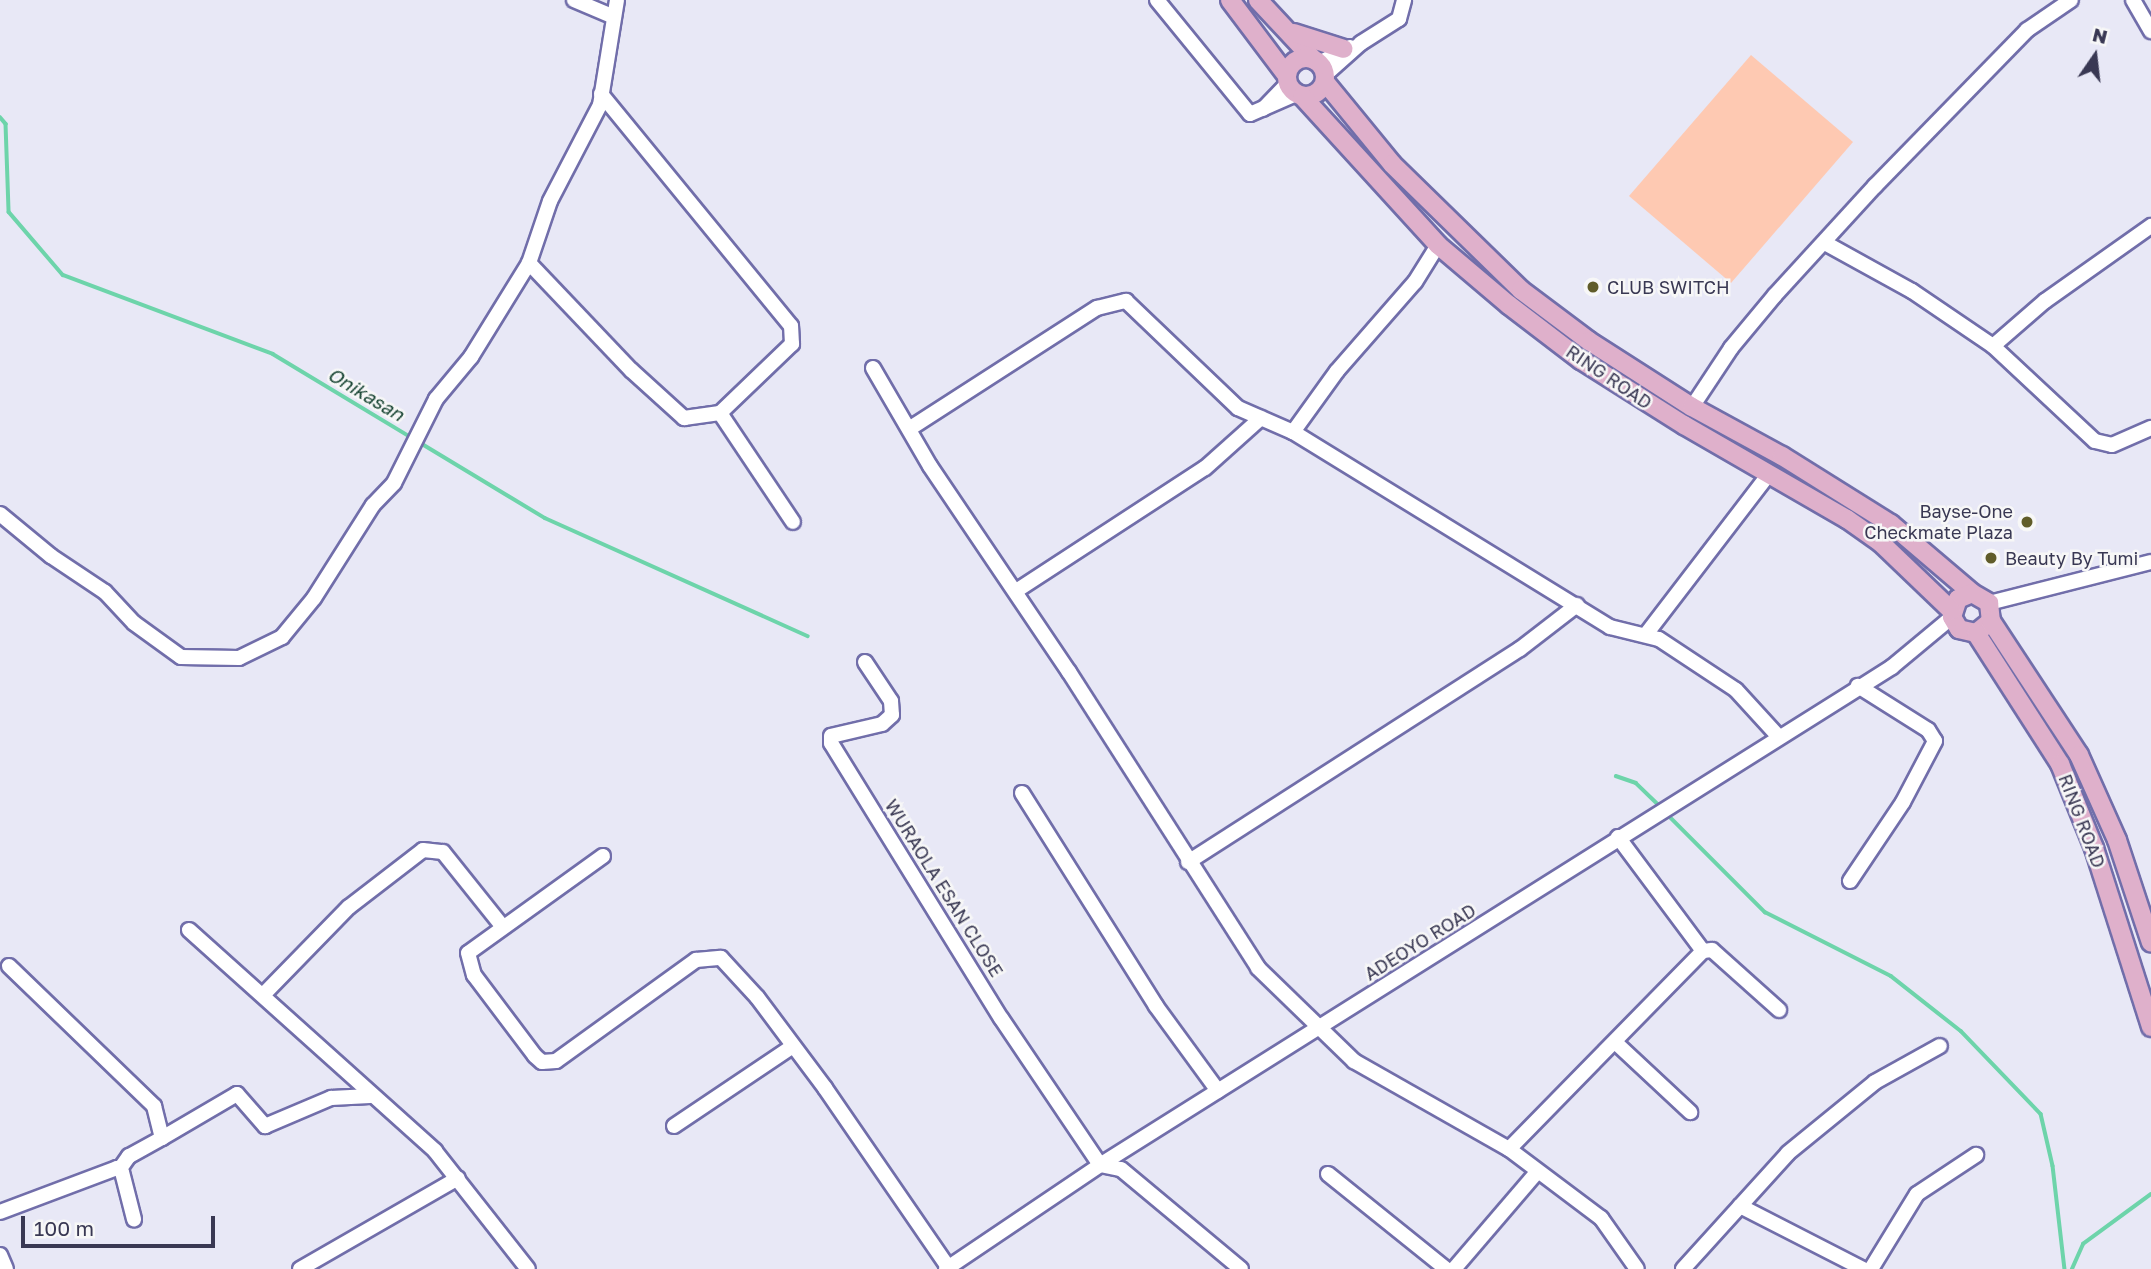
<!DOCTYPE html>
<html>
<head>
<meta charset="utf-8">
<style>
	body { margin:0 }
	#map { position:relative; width:2151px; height:1269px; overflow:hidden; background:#e8e8f6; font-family:"Golos Text",sans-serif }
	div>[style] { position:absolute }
	.green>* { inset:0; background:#fec9b2 }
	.stream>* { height:3.5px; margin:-1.75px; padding:0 1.75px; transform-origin:1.75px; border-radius:1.75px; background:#6dd4aa }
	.roads { filter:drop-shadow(2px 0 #716eaa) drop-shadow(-2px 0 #716eaa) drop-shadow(0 2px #716eaa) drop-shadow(0 -2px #716eaa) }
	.minor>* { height:14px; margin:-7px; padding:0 7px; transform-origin:7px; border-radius:7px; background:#fff }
	.major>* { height:18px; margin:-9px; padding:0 9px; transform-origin:9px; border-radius:9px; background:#dfb0cb }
	.major>.ring { margin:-9px; padding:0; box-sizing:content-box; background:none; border:18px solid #dfb0cb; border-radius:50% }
	.dots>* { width:19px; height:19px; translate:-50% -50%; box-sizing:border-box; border:4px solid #f7f7f7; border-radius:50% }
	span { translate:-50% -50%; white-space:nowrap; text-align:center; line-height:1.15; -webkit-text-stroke:5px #f7f7f7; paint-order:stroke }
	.poi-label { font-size:18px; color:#393853 }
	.left { translate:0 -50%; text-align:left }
	.right { translate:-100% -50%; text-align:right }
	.street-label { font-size:18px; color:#393853 }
	.water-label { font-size:19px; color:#1a4635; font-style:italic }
	.north { position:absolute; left:2060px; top:21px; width:70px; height:70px; -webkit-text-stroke:5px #f7f7f7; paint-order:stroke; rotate:14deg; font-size:19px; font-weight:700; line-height:28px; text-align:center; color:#393853 }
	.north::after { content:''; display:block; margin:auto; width:24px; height:32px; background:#393853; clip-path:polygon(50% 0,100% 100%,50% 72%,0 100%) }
	.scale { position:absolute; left:21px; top:1216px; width:194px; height:32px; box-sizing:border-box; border:4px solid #393853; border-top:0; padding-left:9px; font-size:21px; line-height:24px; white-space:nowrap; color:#393853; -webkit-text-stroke:5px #f7f7f7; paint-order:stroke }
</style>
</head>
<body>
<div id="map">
	<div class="green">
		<i style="clip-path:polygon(1751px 55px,1853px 142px,1731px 283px,1629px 196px)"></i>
	</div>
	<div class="stream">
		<i style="left:0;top:117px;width:9px;rotate:49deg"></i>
		<i style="left:6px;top:124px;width:88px;rotate:88deg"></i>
		<i style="left:9px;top:212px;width:83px;rotate:49.4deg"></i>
		<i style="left:63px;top:275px;width:224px;rotate:20.6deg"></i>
		<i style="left:273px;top:354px;width:162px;rotate:31.1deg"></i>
		<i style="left:419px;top:442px;width:147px;rotate:31.1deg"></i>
		<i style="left:545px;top:518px;width:288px;rotate:24.2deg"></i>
		<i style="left:1616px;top:776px;width:21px;rotate:19deg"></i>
		<i style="left:1636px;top:783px;width:36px;rotate:44deg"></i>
		<i style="left:1667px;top:814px;width:139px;rotate:45deg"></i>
		<i style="left:1765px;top:912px;width:141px;rotate:26.9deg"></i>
		<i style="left:1891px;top:976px;width:89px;rotate:38.2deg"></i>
		<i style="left:1961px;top:1031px;width:115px;rotate:46.1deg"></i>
		<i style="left:2041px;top:1114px;width:53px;rotate:77deg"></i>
		<i style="left:2053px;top:1166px;width:104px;rotate:83.4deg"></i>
		<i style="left:2072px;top:1269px;width:27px;rotate:-66deg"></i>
		<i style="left:2083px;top:1244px;width:84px;rotate:-36.3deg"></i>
	</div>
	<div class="roads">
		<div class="minor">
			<i style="left:574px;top:0;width:43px;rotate:23deg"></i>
			<i style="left:1157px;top:0;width:147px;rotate:50.8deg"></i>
			<i style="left:1250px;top:114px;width:50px;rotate:-23.5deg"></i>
			<i style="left:2133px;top:0;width:36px;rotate:60deg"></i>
			<i style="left:1319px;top:63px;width:35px;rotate:-27deg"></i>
			<i style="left:1325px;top:75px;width:48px;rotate:-41.6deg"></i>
			<i style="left:1361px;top:43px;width:45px;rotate:-32.3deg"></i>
			<i style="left:1399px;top:19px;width:20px;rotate:-75deg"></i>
			<i style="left:1263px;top:109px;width:36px;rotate:-46deg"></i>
			<i style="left:1825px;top:243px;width:99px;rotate:28.9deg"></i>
			<i style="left:1912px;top:291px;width:98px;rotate:34.2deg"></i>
			<i style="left:1993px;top:346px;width:139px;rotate:43deg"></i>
			<i style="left:2095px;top:441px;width:17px;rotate:13deg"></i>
			<i style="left:2112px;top:445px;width:43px;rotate:-23.6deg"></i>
			<i style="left:529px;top:263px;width:148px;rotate:46.4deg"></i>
			<i style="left:631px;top:370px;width:72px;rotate:42.2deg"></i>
			<i style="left:684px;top:418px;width:36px;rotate:-8deg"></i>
			<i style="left:720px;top:413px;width:100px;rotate:-43.8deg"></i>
			<i style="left:792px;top:344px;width:18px;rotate:-93deg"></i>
			<i style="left:791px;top:326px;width:300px;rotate:-129.3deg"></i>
			<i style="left:1993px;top:346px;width:69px;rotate:-40.9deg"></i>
			<i style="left:2045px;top:301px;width:130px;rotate:-35.3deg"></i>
			<i style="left:873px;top:368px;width:113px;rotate:59.8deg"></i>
			<i style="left:930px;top:466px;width:249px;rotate:56deg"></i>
			<i style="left:1069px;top:672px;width:351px;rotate:57.4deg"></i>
			<i style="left:1258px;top:968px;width:134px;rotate:44.1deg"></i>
			<i style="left:1354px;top:1061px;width:178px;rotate:29.6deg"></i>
			<i style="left:1509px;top:1149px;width:115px;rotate:36.9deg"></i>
			<i style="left:1601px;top:1218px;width:62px;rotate:54.8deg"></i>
			<i style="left:1692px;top:407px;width:71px;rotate:-56.5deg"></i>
			<i style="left:1731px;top:348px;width:69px;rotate:-50.3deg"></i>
			<i style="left:1775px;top:295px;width:148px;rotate:-47.5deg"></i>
			<i style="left:1875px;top:186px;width:218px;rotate:-45.7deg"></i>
			<i style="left:2027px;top:30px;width:53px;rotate:-34.3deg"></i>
			<i style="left:720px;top:413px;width:131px;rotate:56.2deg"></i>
			<i style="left:909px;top:429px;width:224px;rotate:-32.8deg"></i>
			<i style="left:1097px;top:308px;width:30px;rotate:-14deg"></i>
			<i style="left:1126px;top:301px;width:155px;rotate:43.7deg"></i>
			<i style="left:1238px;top:408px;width:60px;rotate:23.6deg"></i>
			<i style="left:1293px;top:432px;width:372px;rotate:31.6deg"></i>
			<i style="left:1610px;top:627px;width:50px;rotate:13.8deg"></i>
			<i style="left:1659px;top:639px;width:92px;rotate:33.5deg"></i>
			<i style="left:1736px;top:690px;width:62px;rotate:47.6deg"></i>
			<i style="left:1293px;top:432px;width:75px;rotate:-54.2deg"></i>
			<i style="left:1337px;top:371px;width:118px;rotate:-48.8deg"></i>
			<i style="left:1415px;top:282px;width:44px;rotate:-58.1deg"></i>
			<i style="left:0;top:514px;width:66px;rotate:39.5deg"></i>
			<i style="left:51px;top:556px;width:65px;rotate:33.7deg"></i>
			<i style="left:105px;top:592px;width:42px;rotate:46.9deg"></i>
			<i style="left:134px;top:623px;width:58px;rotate:35.9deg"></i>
			<i style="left:181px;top:657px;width:58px;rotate:1deg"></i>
			<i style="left:239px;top:658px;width:48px;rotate:-26deg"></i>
			<i style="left:282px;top:637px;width:50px;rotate:-50.6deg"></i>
			<i style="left:314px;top:598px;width:110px;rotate:-57.6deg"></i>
			<i style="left:373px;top:505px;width:30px;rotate:-46deg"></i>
			<i style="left:394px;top:483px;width:94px;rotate:-63.4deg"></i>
			<i style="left:436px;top:399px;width:55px;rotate:-50.2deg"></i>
			<i style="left:471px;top:357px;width:110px;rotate:-58.3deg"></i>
			<i style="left:529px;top:263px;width:65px;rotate:-71.3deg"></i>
			<i style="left:550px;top:201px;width:108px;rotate:-62.5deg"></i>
			<i style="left:600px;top:105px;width:106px;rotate:-80.8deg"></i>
			<i style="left:1016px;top:591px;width:225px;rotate:-33.1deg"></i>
			<i style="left:1205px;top:468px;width:75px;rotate:-41.8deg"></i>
			<i style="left:1989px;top:603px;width:167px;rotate:-14.2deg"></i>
			<i style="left:1647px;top:633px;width:200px;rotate:-52.5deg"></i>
			<i style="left:865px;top:662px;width:47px;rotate:56.3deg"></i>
			<i style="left:891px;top:701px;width:14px;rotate:86deg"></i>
			<i style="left:892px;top:715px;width:13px;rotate:138deg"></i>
			<i style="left:882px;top:724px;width:52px;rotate:166.8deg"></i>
			<i style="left:831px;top:736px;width:7px;rotate:90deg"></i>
			<i style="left:831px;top:743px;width:323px;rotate:58.3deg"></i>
			<i style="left:1001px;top:1018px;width:177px;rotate:56deg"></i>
			<i style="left:1100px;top:1165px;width:21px;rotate:11deg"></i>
			<i style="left:1121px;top:1169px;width:156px;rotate:39.8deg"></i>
			<i style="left:1022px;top:793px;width:252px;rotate:57.8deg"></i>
			<i style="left:1156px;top:1006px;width:105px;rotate:53.9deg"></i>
			<i style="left:1618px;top:837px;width:142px;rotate:53.3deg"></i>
			<i style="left:1703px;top:951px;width:9px;rotate:-6deg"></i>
			<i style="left:1712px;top:950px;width:90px;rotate:41.8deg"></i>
			<i style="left:603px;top:856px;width:166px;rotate:144.3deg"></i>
			<i style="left:468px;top:953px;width:23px;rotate:75deg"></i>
			<i style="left:474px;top:975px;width:101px;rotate:53deg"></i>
			<i style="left:535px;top:1056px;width:9px;rotate:41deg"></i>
			<i style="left:542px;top:1062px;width:14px;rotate:-4deg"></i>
			<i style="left:556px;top:1061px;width:173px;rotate:-35.8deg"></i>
			<i style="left:696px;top:960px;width:25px;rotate:-5deg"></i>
			<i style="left:721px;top:958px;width:53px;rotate:47.3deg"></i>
			<i style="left:757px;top:997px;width:114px;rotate:53.2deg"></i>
			<i style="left:825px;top:1088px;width:217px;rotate:55.5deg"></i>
			<i style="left:1188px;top:862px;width:394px;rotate:-32.7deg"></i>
			<i style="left:1520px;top:649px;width:72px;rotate:-37.7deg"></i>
			<i style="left:1850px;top:881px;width:95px;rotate:-56.1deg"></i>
			<i style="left:1903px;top:802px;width:69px;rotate:-62.3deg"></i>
			<i style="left:1935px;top:741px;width:13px;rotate:-122deg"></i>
			<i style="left:1928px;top:730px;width:83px;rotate:-147.8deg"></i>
			<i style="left:189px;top:930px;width:331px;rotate:41.9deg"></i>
			<i style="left:435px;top:1151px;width:150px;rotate:51.8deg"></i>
			<i style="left:9px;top:966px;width:202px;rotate:44deg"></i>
			<i style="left:154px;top:1106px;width:33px;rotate:76deg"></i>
			<i style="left:162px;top:1138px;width:38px;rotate:151deg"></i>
			<i style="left:129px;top:1156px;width:16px;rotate:125deg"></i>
			<i style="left:263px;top:995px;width:123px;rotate:-45.7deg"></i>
			<i style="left:349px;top:907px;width:93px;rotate:-37.6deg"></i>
			<i style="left:423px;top:850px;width:20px;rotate:6deg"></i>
			<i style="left:443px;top:852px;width:95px;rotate:51.4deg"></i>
			<i style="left:1615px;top:1042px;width:103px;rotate:43deg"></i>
			<i style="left:674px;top:1126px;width:143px;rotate:-33.9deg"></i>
			<i style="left:162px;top:1138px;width:87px;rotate:-30.4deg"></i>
			<i style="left:237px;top:1094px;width:43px;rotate:48.8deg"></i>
			<i style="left:265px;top:1126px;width:72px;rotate:-23deg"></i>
			<i style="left:331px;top:1098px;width:39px;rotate:-3deg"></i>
			<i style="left:1509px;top:1149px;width:277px;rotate:-45.6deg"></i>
			<i style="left:1328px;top:1174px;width:151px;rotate:38.8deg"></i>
			<i style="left:1740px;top:1206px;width:138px;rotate:27.1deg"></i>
			<i style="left:0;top:1212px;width:125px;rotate:-20.6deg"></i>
			<i style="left:117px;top:1168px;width:6px;rotate:39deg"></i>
			<i style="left:122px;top:1172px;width:49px;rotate:75.7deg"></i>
			<i style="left:0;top:1255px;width:15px;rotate:67deg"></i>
			<i style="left:300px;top:1269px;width:182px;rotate:-29.9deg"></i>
			<i style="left:946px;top:1269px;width:186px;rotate:-34deg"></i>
			<i style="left:1100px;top:1165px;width:936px;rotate:-32.16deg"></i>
			<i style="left:1892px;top:667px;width:78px;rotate:-39.8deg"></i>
			<i style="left:1454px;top:1269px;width:128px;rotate:-49.4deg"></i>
			<i style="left:1683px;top:1269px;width:156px;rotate:-47.8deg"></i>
			<i style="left:1788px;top:1153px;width:112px;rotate:-39.2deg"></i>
			<i style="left:1875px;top:1082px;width:74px;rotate:-29deg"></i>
			<i style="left:1871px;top:1269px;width:88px;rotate:-58.5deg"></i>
			<i style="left:1917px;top:1194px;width:71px;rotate:-33.5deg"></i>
		</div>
		<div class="major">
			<i style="left:1230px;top:0;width:95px;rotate:53.1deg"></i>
			<i style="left:1258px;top:0;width:82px;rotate:47deg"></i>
			<i style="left:1294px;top:33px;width:52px;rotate:17.7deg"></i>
			<i class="ring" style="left:1287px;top:58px;width:20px;height:20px"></i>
			<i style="left:1325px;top:82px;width:106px;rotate:50.7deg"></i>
			<i style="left:1392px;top:164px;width:180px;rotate:44.3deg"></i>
			<i style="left:1521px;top:290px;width:85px;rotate:36.9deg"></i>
			<i style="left:1589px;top:341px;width:122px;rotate:32.7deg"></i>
			<i style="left:1692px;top:407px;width:102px;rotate:28.6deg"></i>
			<i style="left:1782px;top:456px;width:128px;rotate:32deg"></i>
			<i style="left:1891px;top:524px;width:106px;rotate:40.4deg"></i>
			<i style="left:1972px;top:593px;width:20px;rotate:30deg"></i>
			<i style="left:1989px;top:603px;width:18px;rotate:84deg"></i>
			<i style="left:1991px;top:621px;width:19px;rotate:141deg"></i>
			<i style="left:1976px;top:633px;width:17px;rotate:-167deg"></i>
			<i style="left:1959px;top:629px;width:14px;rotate:-120deg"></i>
			<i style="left:1952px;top:617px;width:19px;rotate:-72deg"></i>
			<i style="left:1958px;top:599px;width:15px;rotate:-23deg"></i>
			<i style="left:1302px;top:96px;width:202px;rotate:47.6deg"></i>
			<i style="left:1438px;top:245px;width:93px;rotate:40.2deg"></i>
			<i style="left:1509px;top:305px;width:91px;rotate:37.4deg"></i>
			<i style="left:1581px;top:360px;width:122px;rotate:32.3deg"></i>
			<i style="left:1684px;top:425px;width:188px;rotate:30deg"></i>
			<i style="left:1847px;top:519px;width:42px;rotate:35.2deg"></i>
			<i style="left:1881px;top:543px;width:98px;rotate:43.8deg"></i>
			<i style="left:1991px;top:621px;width:160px;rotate:56.7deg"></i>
			<i style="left:2079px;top:755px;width:93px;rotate:65.9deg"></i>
			<i style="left:2117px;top:840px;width:108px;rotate:71.7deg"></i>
			<i style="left:1976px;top:633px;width:156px;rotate:57.3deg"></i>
			<i style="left:2060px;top:764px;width:91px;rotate:68deg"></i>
			<i style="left:2094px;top:848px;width:188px;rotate:72.3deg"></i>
		</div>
	</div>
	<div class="dots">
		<i style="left:1593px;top:287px;background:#605c29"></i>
		<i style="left:2027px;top:522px;background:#605c29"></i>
		<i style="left:1991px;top:558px;background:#605c29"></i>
	</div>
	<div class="poi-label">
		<span class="left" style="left:1607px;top:287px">CLUB SWITCH</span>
		<span class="right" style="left:2013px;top:522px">Bayse-One<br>Checkmate Plaza</span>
		<span class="left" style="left:2005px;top:558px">Beauty By Tumi</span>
	</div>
	<div class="street-label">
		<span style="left:1609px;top:377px;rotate:34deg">RING ROAD</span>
		<span style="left:2082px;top:821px;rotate:69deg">RING ROAD</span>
		<span style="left:944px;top:888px;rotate:58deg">WURAOLA ESAN CLOSE</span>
		<span style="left:1420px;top:942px;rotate:-32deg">ADEOYO ROAD</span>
	</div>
	<div class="water-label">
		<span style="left:366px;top:394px;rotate:31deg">Onikasan</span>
	</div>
	<div class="north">N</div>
	<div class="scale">100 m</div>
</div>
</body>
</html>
